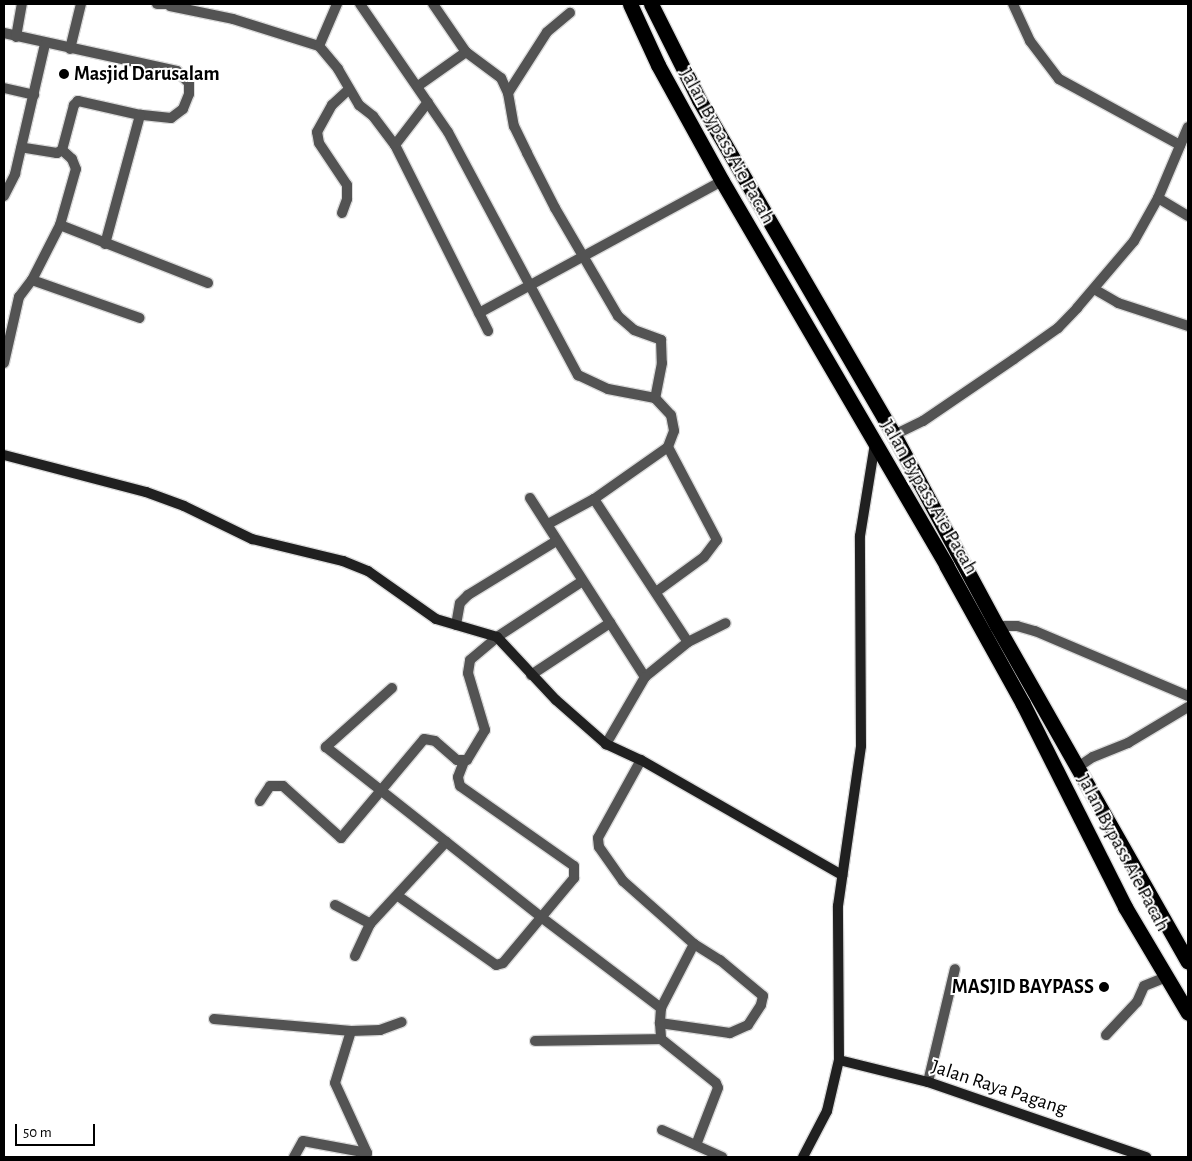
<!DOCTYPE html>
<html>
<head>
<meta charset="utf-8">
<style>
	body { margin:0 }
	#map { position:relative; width:1192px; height:1161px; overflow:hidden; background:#fff; font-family:"Alegreya Sans",sans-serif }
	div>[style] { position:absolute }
	.roads { filter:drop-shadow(1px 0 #dbdbdb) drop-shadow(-1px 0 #dbdbdb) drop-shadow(0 1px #dbdbdb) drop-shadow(0 -1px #dbdbdb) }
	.street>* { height:10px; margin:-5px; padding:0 5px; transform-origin:5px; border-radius:5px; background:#535353 }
	.secondary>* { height:10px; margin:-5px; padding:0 5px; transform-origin:5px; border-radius:5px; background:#202020 }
	.highway>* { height:15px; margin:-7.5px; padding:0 7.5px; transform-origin:7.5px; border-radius:7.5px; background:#000 }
	.dots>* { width:14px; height:14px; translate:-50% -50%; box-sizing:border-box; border:2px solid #fff; border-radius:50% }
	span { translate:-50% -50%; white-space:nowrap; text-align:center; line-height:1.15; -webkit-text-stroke:4px #fff; paint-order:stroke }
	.poi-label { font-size:20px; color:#000; font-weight:700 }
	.left { translate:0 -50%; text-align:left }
	.right { translate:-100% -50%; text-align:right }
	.street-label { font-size:20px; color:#000 }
	.frame { position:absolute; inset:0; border:5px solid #000; pointer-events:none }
	.scale { position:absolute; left:15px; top:1124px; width:80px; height:22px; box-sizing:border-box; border:2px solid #000; border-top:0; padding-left:6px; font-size:15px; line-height:18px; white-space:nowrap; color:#000; -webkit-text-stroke:4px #fff; paint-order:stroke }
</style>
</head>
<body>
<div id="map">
	<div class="roads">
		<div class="street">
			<i style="left:157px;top:4px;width:13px"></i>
			<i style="left:360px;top:4px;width:155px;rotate:55.5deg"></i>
			<i style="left:448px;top:132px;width:276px;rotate:61.9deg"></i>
			<i style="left:578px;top:375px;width:33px;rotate:25deg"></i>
			<i style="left:608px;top:389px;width:48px;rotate:10.8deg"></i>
			<i style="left:655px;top:398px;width:23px;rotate:47deg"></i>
			<i style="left:671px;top:415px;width:16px;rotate:79deg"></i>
			<i style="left:674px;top:431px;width:17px;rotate:111deg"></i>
			<i style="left:668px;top:447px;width:90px;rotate:144.9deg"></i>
			<i style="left:594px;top:499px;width:52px;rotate:151.5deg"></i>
			<i style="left:433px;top:4px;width:58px;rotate:55.5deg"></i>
			<i style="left:466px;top:52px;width:44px;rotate:36.6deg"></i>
			<i style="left:501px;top:78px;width:17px;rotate:65deg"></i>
			<i style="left:508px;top:93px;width:34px;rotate:80deg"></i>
			<i style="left:514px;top:126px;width:30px;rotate:64deg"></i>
			<i style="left:527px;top:153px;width:62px;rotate:63deg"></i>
			<i style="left:555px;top:208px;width:125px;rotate:59.7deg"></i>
			<i style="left:618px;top:316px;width:21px;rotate:41deg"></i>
			<i style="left:634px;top:330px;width:29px;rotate:20deg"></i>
			<i style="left:661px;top:340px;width:23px;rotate:88deg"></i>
			<i style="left:662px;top:363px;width:36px;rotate:101deg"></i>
			<i style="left:1013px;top:4px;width:41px;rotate:65.3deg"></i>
			<i style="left:1030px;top:41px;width:48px;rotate:52.7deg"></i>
			<i style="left:1059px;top:79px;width:138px;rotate:28.6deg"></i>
			<i style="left:170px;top:6px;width:64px;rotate:11.7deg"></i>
			<i style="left:233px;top:19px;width:90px;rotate:17.4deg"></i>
			<i style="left:319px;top:46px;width:46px;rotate:-66.8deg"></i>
			<i style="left:4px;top:33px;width:177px;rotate:12.4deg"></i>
			<i style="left:177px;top:71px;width:17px;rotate:45deg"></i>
			<i style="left:189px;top:83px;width:11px;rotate:90deg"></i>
			<i style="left:189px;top:94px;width:16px;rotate:112deg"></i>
			<i style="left:183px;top:109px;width:15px;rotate:143deg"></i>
			<i style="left:171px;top:118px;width:31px;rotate:-174deg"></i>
			<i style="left:140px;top:115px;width:64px;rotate:-167.3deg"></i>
			<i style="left:78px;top:101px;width:6px;rotate:135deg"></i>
			<i style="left:74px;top:105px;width:47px;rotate:104.9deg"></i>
			<i style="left:62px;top:150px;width:6px;rotate:149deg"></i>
			<i style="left:57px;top:153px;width:36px;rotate:-171deg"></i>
			<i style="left:16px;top:37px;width:34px;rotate:-80deg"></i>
			<i style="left:319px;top:46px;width:30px;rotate:50deg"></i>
			<i style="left:338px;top:69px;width:42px;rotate:59.7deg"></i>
			<i style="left:359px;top:105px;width:18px;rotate:38deg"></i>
			<i style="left:373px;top:116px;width:36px;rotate:53deg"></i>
			<i style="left:395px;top:145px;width:208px;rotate:63.4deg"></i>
			<i style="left:70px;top:49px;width:46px;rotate:-76.3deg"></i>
			<i style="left:418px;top:86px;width:59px;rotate:-35.3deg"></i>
			<i style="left:4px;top:88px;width:31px;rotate:13deg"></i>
			<i style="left:508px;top:93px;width:72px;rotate:-57.4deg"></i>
			<i style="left:547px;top:32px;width:30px;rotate:-40deg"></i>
			<i style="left:395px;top:145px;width:54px;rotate:-52.5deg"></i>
			<i style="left:4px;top:196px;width:25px;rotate:-63deg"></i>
			<i style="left:15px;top:174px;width:133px;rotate:-77deg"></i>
			<i style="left:1158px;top:198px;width:35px;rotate:31deg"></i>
			<i style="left:342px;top:213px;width:15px;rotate:-70deg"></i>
			<i style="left:347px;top:199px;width:14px;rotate:-90deg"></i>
			<i style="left:347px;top:185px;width:50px;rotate:-123.7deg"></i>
			<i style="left:319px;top:143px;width:11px;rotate:-100deg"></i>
			<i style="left:317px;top:132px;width:31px;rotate:-61deg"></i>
			<i style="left:332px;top:105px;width:23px;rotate:-43deg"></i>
			<i style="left:60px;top:225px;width:159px;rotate:21.4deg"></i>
			<i style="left:105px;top:244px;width:134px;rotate:-74.8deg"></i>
			<i style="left:32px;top:280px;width:114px;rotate:19.4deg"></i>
			<i style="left:1094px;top:289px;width:28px;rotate:30deg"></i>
			<i style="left:1118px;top:303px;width:74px;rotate:18.2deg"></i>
			<i style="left:479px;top:313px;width:277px;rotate:-28.5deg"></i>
			<i style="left:4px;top:363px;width:68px;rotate:-77.2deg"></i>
			<i style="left:19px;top:297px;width:21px;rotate:-53deg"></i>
			<i style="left:32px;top:280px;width:62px;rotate:-63deg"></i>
			<i style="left:60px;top:225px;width:58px;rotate:-74.1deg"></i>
			<i style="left:76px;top:169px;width:11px;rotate:-112deg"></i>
			<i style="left:72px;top:159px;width:13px;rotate:-138deg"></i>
			<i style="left:894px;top:435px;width:32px;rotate:-26deg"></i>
			<i style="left:923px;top:421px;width:110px;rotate:-34.3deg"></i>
			<i style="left:1014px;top:359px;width:54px;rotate:-35.2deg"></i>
			<i style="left:1058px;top:328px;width:28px;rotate:-46deg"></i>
			<i style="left:1077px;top:308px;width:88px;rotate:-49.6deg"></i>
			<i style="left:1134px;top:241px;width:49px;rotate:-60.8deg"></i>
			<i style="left:1158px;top:198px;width:77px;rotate:-67.1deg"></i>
			<i style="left:530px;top:498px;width:213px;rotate:57.3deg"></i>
			<i style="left:594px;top:499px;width:171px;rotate:56.7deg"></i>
			<i style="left:688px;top:642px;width:55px;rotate:140.9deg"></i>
			<i style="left:645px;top:677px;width:78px;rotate:120.2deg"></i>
			<i style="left:656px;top:592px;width:59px;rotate:-36.1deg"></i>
			<i style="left:704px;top:557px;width:21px;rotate:-53deg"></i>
			<i style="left:717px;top:540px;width:105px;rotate:-117.8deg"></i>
			<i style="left:456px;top:625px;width:22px;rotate:-80deg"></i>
			<i style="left:460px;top:603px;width:11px;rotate:-45deg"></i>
			<i style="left:468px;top:595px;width:103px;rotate:-31.5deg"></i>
			<i style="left:997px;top:626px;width:20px"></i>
			<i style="left:1017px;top:626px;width:19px;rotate:16deg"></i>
			<i style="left:1035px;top:631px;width:166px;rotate:23deg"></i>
			<i style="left:688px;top:642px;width:42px;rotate:-26.6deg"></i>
			<i style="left:531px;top:675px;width:95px;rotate:-33.4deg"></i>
			<i style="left:392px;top:688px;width:89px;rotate:138.2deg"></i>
			<i style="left:326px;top:747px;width:274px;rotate:38.3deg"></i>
			<i style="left:541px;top:917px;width:151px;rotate:37.2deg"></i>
			<i style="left:641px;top:760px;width:89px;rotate:118.9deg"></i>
			<i style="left:598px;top:838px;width:9px;rotate:84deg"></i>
			<i style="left:599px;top:847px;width:42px;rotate:54.8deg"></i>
			<i style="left:623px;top:881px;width:95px;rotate:41.6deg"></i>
			<i style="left:694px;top:944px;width:31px;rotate:32deg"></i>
			<i style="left:720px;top:960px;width:56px;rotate:39.9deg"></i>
			<i style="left:763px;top:996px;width:9px;rotate:103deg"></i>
			<i style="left:761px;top:1005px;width:24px;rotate:123deg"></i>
			<i style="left:748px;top:1025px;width:20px;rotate:156deg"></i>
			<i style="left:730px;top:1033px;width:71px;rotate:-171.9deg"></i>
			<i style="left:1078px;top:767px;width:18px;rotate:-34deg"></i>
			<i style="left:1093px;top:757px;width:38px;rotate:-22deg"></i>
			<i style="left:1128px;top:743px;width:70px;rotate:-31deg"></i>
			<i style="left:260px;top:801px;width:18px;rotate:-56deg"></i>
			<i style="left:270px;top:786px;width:13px"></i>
			<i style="left:283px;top:786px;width:78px;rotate:41.9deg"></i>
			<i style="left:341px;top:838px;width:129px;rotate:-50deg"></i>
			<i style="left:424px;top:739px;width:11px;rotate:10deg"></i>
			<i style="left:435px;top:741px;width:29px;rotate:41deg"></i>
			<i style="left:457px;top:760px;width:10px"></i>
			<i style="left:467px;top:760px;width:35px;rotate:-59deg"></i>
			<i style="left:485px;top:730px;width:59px;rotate:-106.6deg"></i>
			<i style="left:468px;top:673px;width:13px;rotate:-81deg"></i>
			<i style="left:470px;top:660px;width:35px;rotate:-40deg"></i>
			<i style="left:497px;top:637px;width:100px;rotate:-33.2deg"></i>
			<i style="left:398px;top:896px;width:120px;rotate:35.1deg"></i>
			<i style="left:496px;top:965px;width:7px;rotate:-16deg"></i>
			<i style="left:503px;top:963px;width:111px;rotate:-50.1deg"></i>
			<i style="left:574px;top:878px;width:12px;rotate:-90deg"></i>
			<i style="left:574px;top:866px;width:139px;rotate:-144.9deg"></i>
			<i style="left:460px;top:786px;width:9px;rotate:-103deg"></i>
			<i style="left:458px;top:777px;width:17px;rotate:-69deg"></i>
			<i style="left:335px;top:905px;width:40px;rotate:28deg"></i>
			<i style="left:694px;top:944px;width:72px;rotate:117.3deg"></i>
			<i style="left:661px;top:1008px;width:15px;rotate:94deg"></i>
			<i style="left:660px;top:1023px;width:16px;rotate:86deg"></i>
			<i style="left:661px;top:1039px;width:70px;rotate:38.7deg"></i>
			<i style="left:716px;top:1083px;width:5px;rotate:68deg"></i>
			<i style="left:718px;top:1088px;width:61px;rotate:111.1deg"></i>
			<i style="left:355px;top:956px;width:35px;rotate:-65deg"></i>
			<i style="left:370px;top:924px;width:112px;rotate:-47.2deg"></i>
			<i style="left:214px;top:1019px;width:138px;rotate:5deg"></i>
			<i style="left:351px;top:1031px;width:54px;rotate:107.1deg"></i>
			<i style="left:335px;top:1083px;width:77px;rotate:65.4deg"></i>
			<i style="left:367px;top:1153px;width:4px;rotate:104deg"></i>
			<i style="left:351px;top:1031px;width:29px;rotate:-2deg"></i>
			<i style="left:380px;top:1030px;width:23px;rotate:-20deg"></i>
			<i style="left:1106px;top:1035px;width:45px;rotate:-46.8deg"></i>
			<i style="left:1137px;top:1002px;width:17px;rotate:-66deg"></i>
			<i style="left:1144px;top:986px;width:24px;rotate:-22deg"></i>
			<i style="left:1166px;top:977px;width:5px;rotate:-101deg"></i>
			<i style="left:535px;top:1041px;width:126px;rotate:-0.9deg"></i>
			<i style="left:928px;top:1082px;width:116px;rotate:-76.6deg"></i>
			<i style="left:662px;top:1130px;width:66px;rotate:24.2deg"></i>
			<i style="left:294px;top:1157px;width:18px;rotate:-61deg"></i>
			<i style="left:303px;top:1141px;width:65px;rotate:10.6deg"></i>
		</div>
		<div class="secondary">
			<i style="left:4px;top:455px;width:147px;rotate:14.6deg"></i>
			<i style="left:146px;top:492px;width:40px;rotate:20.2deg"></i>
			<i style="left:184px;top:506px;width:76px;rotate:25.9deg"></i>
			<i style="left:252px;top:539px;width:94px;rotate:13.6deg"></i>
			<i style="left:343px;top:561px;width:27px;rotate:22deg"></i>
			<i style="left:368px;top:571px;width:83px;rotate:35.2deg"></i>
			<i style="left:436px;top:619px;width:64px;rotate:16.4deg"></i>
			<i style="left:497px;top:637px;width:86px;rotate:46.9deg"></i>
			<i style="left:556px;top:700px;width:67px;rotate:41.3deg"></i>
			<i style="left:606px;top:744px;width:38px;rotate:25deg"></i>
			<i style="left:641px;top:760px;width:232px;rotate:29.8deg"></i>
			<i style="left:839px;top:1060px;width:92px;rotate:13.9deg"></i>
			<i style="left:928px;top:1082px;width:231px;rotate:19deg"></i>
			<i style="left:803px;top:1157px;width:52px;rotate:-62.4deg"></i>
			<i style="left:827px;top:1111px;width:52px;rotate:-76.8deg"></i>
			<i style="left:839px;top:1060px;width:154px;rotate:-90.4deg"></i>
			<i style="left:838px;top:906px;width:162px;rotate:-81.8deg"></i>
			<i style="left:861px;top:746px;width:210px;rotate:-90.3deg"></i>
			<i style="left:860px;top:536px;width:94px;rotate:-80.8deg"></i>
		</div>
		<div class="highway">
			<i style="left:630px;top:4px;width:67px;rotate:65.3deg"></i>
			<i style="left:658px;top:65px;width:132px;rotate:61.1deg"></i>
			<i style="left:722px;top:181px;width:445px;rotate:59.7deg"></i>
			<i style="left:946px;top:565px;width:159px;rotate:61deg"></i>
			<i style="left:1023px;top:704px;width:227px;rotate:63.3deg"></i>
			<i style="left:1125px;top:907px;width:123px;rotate:59.3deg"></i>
			<i style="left:651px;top:4px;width:107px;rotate:63.4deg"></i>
			<i style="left:699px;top:100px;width:388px;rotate:59.8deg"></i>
			<i style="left:894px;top:435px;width:217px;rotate:61.7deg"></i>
			<i style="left:997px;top:626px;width:386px;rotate:60.4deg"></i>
		</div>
	</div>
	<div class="dots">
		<i style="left:64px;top:74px;background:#000"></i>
		<i style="left:1104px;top:987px;background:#000"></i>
	</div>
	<div class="poi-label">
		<span class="left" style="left:74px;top:74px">Masjid Darusalam</span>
		<span class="right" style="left:1094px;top:987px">MASJID BAYPASS</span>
	</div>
	<div class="street-label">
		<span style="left:727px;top:146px;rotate:61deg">Jalan Bypass Aie Pacah</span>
		<span style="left:929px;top:497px;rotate:60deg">Jalan Bypass Aie Pacah</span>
		<span style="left:1123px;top:853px;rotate:62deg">Jalan Bypass Aie Pacah</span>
		<span style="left:999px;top:1088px;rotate:18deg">Jalan Raya Pagang</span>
	</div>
	<div class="frame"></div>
	<div class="scale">50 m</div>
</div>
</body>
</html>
